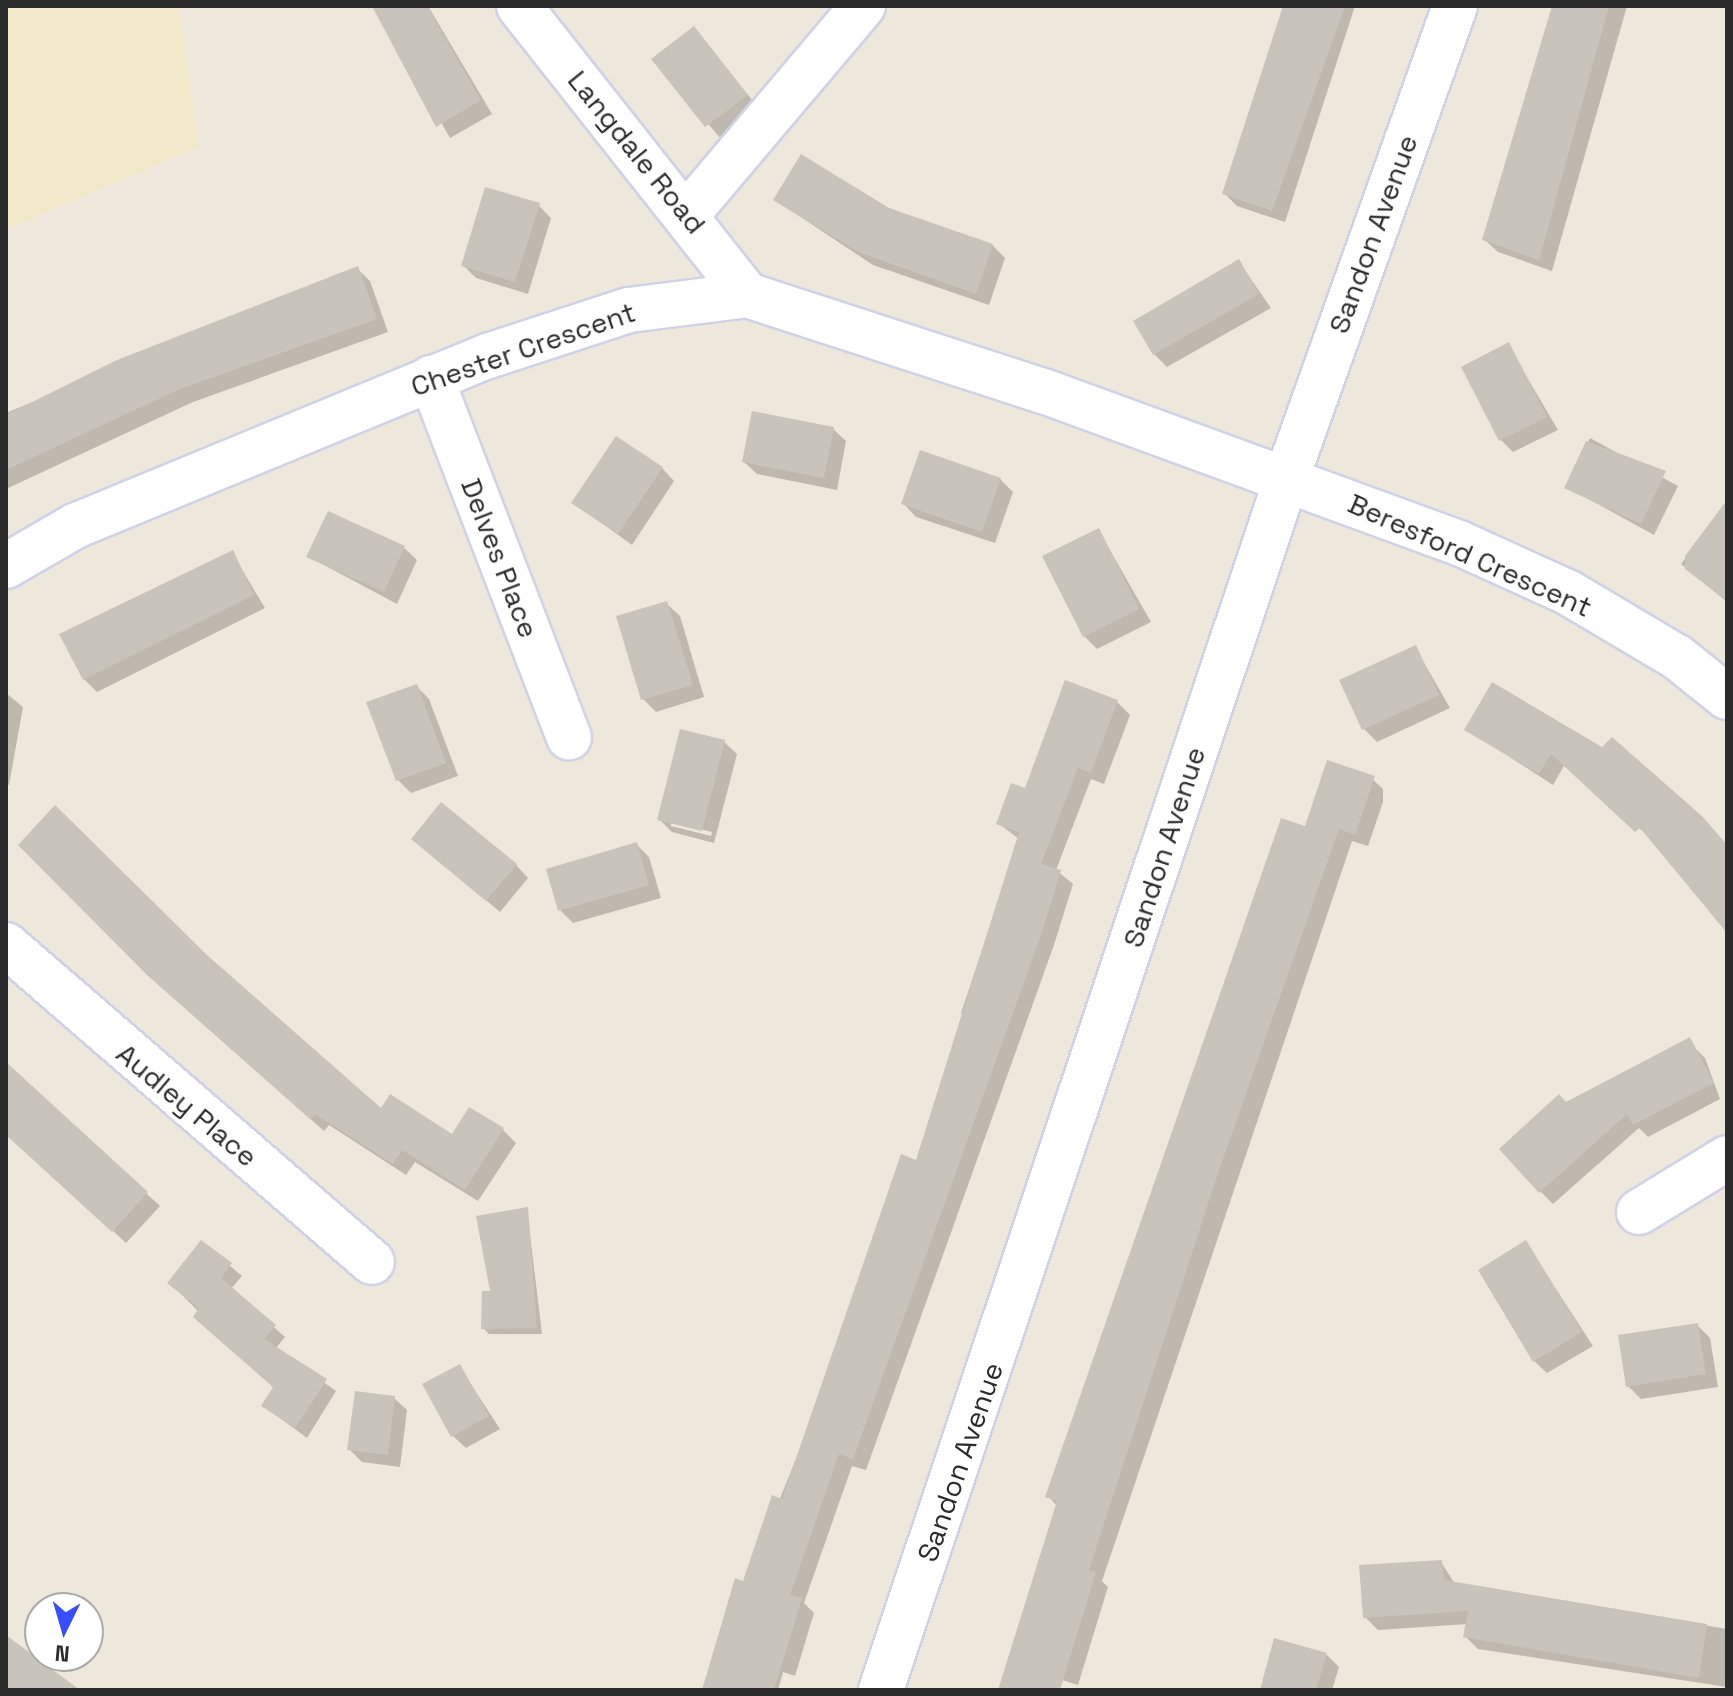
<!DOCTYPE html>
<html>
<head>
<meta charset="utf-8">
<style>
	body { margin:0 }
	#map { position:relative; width:1733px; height:1696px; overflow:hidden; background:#eee7db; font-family:"Space Grotesk",sans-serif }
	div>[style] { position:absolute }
	.education>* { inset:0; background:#f1e7c9 }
	.shadow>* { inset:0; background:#0003 }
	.building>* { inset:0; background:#c9c4bb }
	.roads { filter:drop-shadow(2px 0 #d0d3e5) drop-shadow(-2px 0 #d0d3e5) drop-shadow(0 2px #d0d3e5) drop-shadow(0 -2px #d0d3e5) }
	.minor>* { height:44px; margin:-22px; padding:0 22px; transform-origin:22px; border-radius:22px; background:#fff }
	span { translate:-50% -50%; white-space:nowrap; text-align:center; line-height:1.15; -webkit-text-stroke:8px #fff; paint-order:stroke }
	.street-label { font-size:28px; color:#2b2b2b }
	.frame { position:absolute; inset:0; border:8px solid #2b2b2b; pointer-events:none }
	.north { position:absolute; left:24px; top:1592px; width:80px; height:80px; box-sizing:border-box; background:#fff; border:2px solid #aaa; border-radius:50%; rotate:185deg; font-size:22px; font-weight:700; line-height:32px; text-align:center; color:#2b2b2b }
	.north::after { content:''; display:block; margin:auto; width:28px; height:36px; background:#374dff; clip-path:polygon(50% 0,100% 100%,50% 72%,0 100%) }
</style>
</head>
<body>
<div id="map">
	<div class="education">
		<i style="clip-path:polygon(6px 6px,179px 6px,199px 147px,6px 230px)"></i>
	</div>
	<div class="shadow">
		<i style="clip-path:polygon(375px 6px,428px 6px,492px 114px,450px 138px)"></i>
		<i style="clip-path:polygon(1285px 6px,1355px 6px,1285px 222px,1237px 206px,1225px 194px)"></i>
		<i style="clip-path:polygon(1556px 6px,1627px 6px,1552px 271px,1498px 252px,1485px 240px)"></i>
		<i style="clip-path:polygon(693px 29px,759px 108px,720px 138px,654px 59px)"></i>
		<i style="clip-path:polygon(775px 200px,888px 210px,992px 245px,1005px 258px,989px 305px,873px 265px)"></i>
		<i style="clip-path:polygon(538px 205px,551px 218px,528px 294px,476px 278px,463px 265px)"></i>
		<i style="clip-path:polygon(1239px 262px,1271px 308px,1167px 367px,1154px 354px)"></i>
		<i style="clip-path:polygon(357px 268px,370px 281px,388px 332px,193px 402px,6px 489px,6px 413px)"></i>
		<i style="clip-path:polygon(1508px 345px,1558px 430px,1513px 452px,1501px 440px)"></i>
		<i style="clip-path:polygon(833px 429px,846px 441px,837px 490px,757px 474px,744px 462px)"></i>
		<i style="clip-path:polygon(1590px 438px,1678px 486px,1654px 535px,1567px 487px)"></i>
		<i style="clip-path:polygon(662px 468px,674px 481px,632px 545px,574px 503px)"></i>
		<i style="clip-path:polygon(1000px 479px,1013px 492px,995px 543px,916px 517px,904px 504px)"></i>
		<i style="clip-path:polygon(1711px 524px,1727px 537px,1727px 602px,1681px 564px)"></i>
		<i style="clip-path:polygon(1099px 531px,1151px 622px,1097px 649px,1084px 636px)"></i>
		<i style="clip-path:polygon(404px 548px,417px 560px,397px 604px,309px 557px)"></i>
		<i style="clip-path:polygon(232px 553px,265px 608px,97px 692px,84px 679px)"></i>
		<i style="clip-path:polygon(667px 604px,680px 616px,704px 697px,656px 712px,643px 699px)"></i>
		<i style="clip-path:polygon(1415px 647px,1450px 708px,1377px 742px,1364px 729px)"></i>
		<i style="clip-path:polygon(1493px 685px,1727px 846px,1727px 927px,1653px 840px,1565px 764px,1553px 785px,1466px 729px)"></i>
		<i style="clip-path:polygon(416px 686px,429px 699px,458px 776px,411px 793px,398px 780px)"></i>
		<i style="clip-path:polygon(6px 693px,23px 707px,9px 785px,6px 784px)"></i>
		<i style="clip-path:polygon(1117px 702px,1130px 715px,1104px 784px,1091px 779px,1056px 870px,1073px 884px,1054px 945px,866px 1470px,852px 1466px,804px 1603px,814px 1613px,795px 1676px,783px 1672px,778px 1690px,702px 1690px,917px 1162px,967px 1019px,961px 1013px,1019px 839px,998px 823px)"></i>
		<i style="clip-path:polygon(evenodd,724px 742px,737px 754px,714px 843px,672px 832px,659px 819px,724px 742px,671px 822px,712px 832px,711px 836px,671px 826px,671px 822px)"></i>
		<i style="clip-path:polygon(1369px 776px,1383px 789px,1383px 802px,1368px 846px,1352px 841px,1102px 1581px,1108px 1587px,1078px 1685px,1023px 1668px,1057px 1506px,1048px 1496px,1306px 828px)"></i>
		<i style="clip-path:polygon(414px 839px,516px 865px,528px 878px,500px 912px)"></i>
		<i style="clip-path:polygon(636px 844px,649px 857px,661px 898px,573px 923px,560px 910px)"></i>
		<i style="clip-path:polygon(205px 956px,382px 1111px,452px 1137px,470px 1109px,503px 1130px,516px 1143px,478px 1201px,415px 1162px,406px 1175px,329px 1125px,324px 1131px,163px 987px)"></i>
		<i style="clip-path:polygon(1692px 1045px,1705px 1058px,1720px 1099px,1648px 1137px,1639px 1128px,1553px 1204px,1540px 1191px,1566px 1104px)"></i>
		<i style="clip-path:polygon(6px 1064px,160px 1206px,126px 1243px,6px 1132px)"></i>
		<i style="clip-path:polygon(527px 1209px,542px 1334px,489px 1334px,483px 1328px,493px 1293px)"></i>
		<i style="clip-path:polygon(202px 1242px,242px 1276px,231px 1289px,285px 1337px,276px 1348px,336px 1391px,307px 1438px,264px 1406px,275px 1388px,170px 1283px)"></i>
		<i style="clip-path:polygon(1526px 1243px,1593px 1346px,1547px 1373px,1534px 1361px)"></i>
		<i style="clip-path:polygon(1697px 1325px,1710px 1338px,1718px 1387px,1641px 1399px,1628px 1386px)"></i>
		<i style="clip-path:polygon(459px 1366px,500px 1429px,466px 1448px,453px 1436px)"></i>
		<i style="clip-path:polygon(394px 1398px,407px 1410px,400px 1467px,362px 1462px,349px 1449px)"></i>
		<i style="clip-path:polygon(1441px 1562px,1455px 1584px,1727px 1629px,1727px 1687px,1478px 1649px,1465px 1636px,1468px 1624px,1378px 1630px,1365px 1617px)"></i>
		<i style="clip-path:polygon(1326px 1654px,1339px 1667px,1332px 1690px,1262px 1690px)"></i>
	</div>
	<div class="building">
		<i style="clip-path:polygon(372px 6px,427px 6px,481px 100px,436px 127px)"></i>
		<i style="clip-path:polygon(1283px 6px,1345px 6px,1272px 211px,1222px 194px)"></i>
		<i style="clip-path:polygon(1552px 6px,1609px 6px,1539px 260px,1482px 240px)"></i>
		<i style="clip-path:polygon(694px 26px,748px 95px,705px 127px,651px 59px)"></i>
		<i style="clip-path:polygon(801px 154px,889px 208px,993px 244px,976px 294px,858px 252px,773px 200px)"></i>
		<i style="clip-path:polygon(485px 187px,540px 203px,515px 282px,461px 266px)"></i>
		<i style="clip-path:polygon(1239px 259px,1259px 294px,1153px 355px,1133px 321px)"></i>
		<i style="clip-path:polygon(358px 266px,377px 319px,180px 389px,6px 470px,6px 415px,117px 360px)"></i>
		<i style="clip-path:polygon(1509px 342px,1547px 417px,1499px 441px,1461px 367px)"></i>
		<i style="clip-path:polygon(752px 411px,834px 427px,824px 478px,742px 462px)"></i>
		<i style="clip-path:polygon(616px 436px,663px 467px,618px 534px,571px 503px)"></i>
		<i style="clip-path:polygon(1586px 441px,1666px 471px,1641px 524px,1564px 488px)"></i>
		<i style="clip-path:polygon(920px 450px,1001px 478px,982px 532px,901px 504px)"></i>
		<i style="clip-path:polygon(1727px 500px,1727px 601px,1685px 569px,1685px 556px)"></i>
		<i style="clip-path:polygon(328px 511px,405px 546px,384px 592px,306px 557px)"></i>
		<i style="clip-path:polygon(1099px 528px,1139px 609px,1083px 637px,1042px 556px)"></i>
		<i style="clip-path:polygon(233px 550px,254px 595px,83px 680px,59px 634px)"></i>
		<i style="clip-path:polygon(667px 601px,693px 685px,641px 700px,616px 616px)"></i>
		<i style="clip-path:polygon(1416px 645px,1439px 695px,1362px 730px,1339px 680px)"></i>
		<i style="clip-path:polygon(1065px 680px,1118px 700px,1091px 773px,1078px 768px,1041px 864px,1061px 870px,1042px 932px,853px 1459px,839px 1454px,790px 1595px,802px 1598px,774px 1690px,702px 1690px,735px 1578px,743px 1581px,772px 1495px,782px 1499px,901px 1154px,916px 1160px,1019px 832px,996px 824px,1011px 783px,1025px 788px)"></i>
		<i style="clip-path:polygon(1492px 682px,1602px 747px,1612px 737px,1703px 817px,1727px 845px,1727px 933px,1640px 828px,1635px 832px,1551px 754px,1539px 774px,1464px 730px)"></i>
		<i style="clip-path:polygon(417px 684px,446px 763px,396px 781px,366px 702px)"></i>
		<i style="clip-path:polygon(680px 729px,725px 740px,702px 831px,657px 820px)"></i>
		<i style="clip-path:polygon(1327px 760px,1375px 776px,1355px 835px,1339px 829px,1217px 1176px,1089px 1570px,1096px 1572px,1060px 1690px,998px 1690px,1057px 1501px,1045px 1497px,1281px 818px,1305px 826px)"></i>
		<i style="clip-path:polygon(441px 802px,517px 864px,486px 901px,411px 839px)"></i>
		<i style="clip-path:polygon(55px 805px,207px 955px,381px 1108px,390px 1094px,452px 1134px,469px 1107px,504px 1128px,465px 1190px,402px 1150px,393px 1164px,315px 1114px,310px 1119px,147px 975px,18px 845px)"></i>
		<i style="clip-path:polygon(637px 842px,649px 885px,558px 911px,546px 869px)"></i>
		<i style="clip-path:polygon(1690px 1037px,1714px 1083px,1633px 1125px,1627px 1114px,1539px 1193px,1499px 1149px,1559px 1094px,1566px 1102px)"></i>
		<i style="clip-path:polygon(6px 1062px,148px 1192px,112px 1232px,6px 1135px)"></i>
		<i style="clip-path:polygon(528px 1207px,537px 1328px,481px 1329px,482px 1291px,490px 1291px,476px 1216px)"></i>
		<i style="clip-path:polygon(201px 1240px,232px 1263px,221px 1278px,276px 1325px,264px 1339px,327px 1379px,295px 1428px,261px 1406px,273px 1387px,193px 1317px,199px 1308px,167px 1283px)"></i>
		<i style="clip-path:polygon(1526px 1240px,1582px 1332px,1533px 1362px,1478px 1270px)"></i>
		<i style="clip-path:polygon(1698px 1323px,1706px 1374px,1626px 1387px,1618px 1335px)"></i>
		<i style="clip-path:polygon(460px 1364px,489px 1416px,451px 1437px,422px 1384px)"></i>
		<i style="clip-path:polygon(355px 1391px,395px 1396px,388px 1455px,347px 1450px)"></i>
		<i style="clip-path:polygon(1442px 1560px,1444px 1580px,1707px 1624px,1699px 1678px,1463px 1637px,1468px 1611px,1363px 1618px,1359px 1565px)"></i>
		<i style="clip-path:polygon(6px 1635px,80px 1690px,6px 1690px)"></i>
		<i style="clip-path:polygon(1274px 1638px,1327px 1653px,1316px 1690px,1260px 1690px)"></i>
	</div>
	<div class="roads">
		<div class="minor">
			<i style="left:519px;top:6px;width:368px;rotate:51.7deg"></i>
			<i style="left:688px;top:213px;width:271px;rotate:-49.8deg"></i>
			<i style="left:431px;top:378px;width:385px;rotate:69deg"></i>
			<i style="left:6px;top:566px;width:80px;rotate:-30.1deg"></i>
			<i style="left:75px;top:526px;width:447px;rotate:-22.4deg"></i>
			<i style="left:488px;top:356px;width:148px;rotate:-18.1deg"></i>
			<i style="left:629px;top:310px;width:119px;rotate:-7.2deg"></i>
			<i style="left:747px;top:295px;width:314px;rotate:18deg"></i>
			<i style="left:1046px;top:392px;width:440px;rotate:20.1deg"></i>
			<i style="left:1459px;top:543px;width:121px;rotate:24.4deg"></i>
			<i style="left:1569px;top:593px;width:126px;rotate:30.7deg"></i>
			<i style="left:1677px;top:657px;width:64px;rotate:38.7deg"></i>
			<i style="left:6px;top:945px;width:484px;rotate:40.9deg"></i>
			<i style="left:1639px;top:1212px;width:103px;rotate:-31.5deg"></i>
			<i style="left:881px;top:1690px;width:1279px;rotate:-71.49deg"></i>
			<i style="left:1287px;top:477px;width:500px;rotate:-70.37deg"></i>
		</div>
	</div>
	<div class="street-label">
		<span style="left:637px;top:152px;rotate:51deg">Langdale Road</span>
		<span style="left:1373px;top:234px;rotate:-70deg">Sandon Avenue</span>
		<span style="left:523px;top:349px;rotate:-19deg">Chester Crescent</span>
		<span style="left:1470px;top:555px;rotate:24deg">Beresford Crescent</span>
		<span style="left:500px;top:558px;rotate:69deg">Delves Place</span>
		<span style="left:1164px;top:847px;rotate:-72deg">Sandon Avenue</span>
		<span style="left:187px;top:1105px;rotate:40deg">Audley Place</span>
		<span style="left:960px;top:1462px;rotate:-71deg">Sandon Avenue</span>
	</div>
	<div class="frame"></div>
	<div class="north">N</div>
</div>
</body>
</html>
